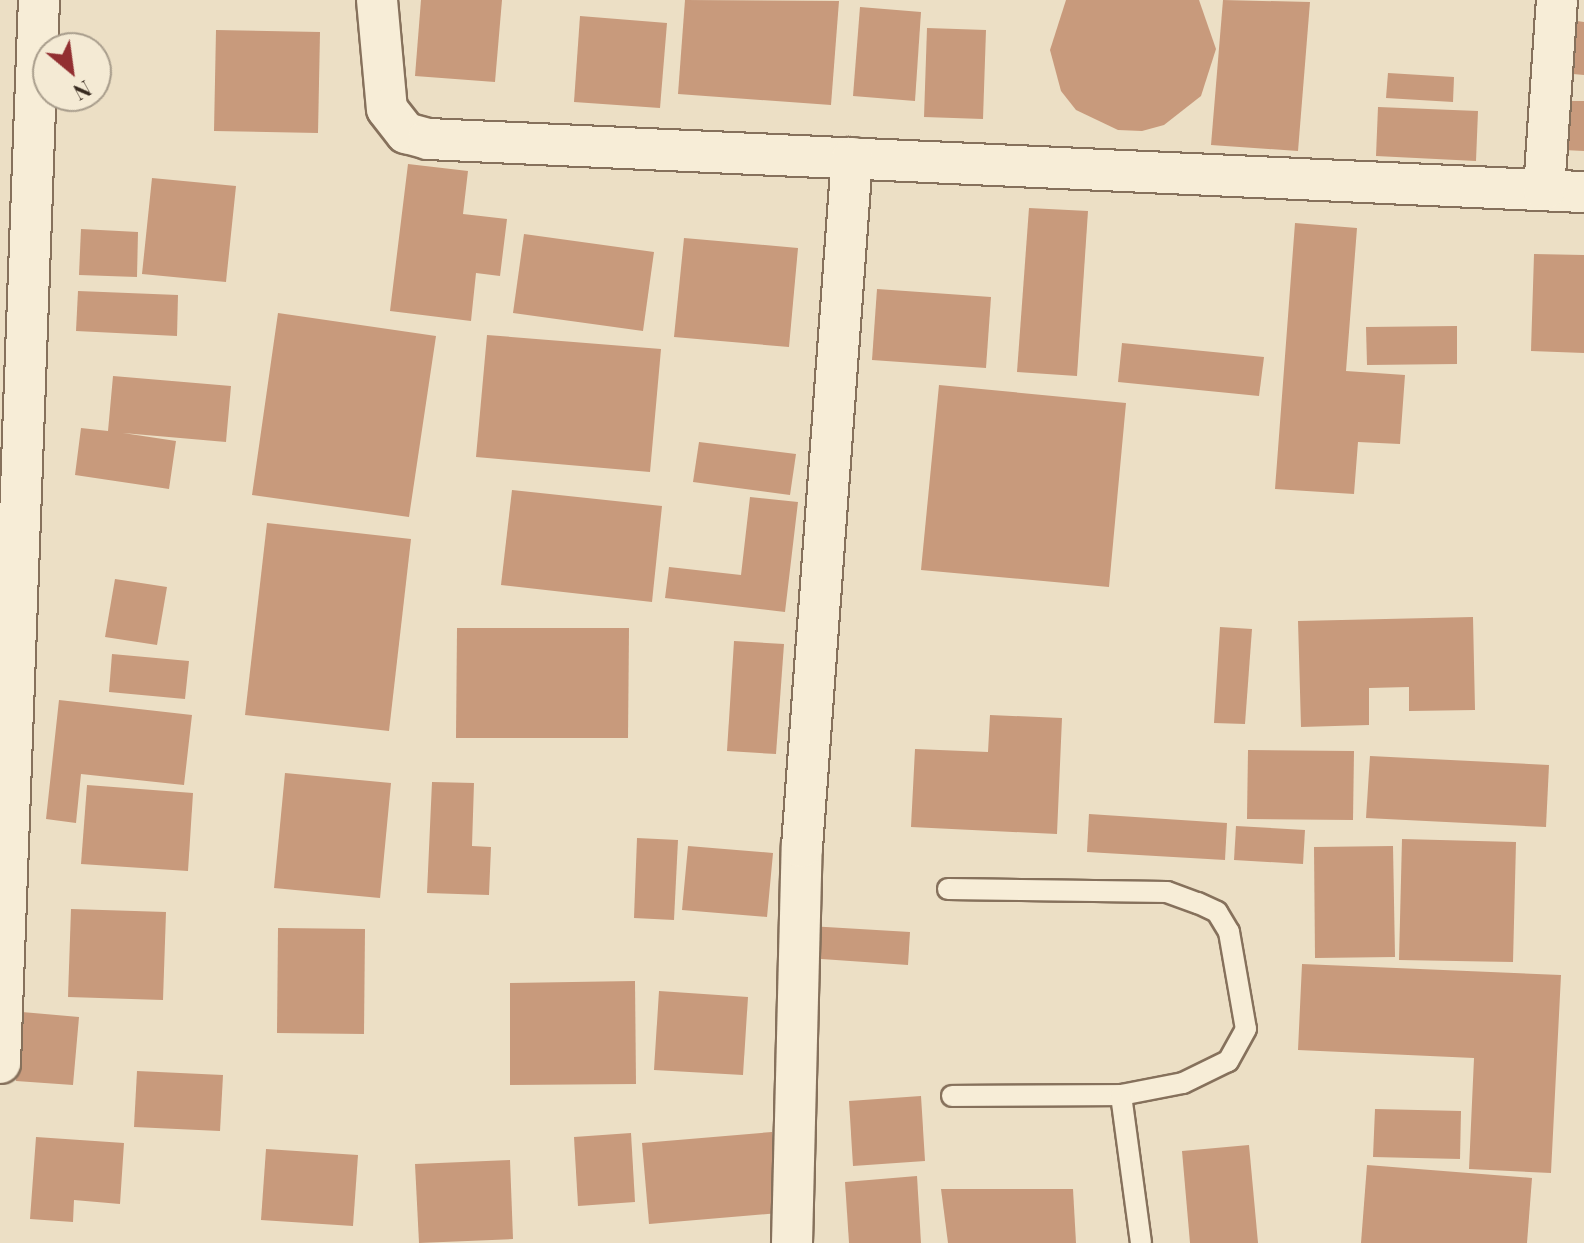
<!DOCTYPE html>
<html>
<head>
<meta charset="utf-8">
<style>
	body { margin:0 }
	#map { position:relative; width:1584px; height:1243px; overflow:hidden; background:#ecdfc5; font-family:"Playfair Display",serif }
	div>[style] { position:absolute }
	.building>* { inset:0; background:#c89a7c }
	.roads { filter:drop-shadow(2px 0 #86715c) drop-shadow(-2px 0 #86715c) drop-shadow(0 2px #86715c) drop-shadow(0 -2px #86715c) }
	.service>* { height:20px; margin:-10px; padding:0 10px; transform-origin:10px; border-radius:10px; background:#f7edd7 }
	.minor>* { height:40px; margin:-20px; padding:0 20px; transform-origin:20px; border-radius:20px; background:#f7edd7 }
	span { translate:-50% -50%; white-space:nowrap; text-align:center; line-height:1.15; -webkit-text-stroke:6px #f4ead4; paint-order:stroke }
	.north { position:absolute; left:32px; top:32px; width:80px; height:80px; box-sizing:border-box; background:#f4ead4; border:2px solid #a89d8c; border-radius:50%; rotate:151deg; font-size:22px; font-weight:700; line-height:32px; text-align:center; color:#372a1f }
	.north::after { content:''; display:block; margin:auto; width:28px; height:36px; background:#922f31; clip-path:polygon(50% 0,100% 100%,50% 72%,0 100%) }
</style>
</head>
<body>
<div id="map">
	<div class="building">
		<i style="clip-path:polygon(421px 0,502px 0,495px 82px,415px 76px)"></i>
		<i style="clip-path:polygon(685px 0,839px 1px,831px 105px,678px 94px)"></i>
		<i style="clip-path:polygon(1066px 0,1199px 0,1216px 49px,1201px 96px,1164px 125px,1142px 131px,1118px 130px,1076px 110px,1061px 91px,1050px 50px)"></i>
		<i style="clip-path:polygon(1223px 0,1310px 2px,1298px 151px,1211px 145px)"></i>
		<i style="clip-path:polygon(860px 7px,921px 12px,915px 101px,853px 96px)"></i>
		<i style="clip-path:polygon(580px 16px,667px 23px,660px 108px,574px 102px)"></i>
		<i style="clip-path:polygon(1577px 21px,1584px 22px,1584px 75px,1573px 74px)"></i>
		<i style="clip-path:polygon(927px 28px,986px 30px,983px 119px,924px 117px)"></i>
		<i style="clip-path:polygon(216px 30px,320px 32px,318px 133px,214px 131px)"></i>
		<i style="clip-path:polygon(1388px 73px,1454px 77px,1453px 102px,1386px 98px)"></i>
		<i style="clip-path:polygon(1566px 101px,1584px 101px,1584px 151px,1564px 150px)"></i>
		<i style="clip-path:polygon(1378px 107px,1478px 111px,1476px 161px,1376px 156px)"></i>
		<i style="clip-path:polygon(408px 164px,468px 171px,463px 214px,507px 219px,500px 276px,476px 273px,471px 321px,390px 311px)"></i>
		<i style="clip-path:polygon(152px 178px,236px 186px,226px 282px,142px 274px)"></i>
		<i style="clip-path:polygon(1029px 208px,1088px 211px,1077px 376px,1017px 372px)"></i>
		<i style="clip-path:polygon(1295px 223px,1357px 228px,1346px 371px,1405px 375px,1400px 444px,1358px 442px,1354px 494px,1275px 489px)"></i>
		<i style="clip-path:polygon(81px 229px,138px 232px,137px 277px,79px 275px)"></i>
		<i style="clip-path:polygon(524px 234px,654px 252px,643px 331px,513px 313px)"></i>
		<i style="clip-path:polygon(684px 238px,798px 248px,789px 347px,674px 337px)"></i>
		<i style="clip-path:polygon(1534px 254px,1584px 255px,1584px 353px,1531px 351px)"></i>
		<i style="clip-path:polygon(877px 289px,991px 297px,986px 368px,872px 360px)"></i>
		<i style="clip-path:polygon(78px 291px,178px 295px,177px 336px,76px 331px)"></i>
		<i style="clip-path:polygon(278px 313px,436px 336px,409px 517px,252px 495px)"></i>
		<i style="clip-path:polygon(1457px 326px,1457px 364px,1367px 365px,1366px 327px)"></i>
		<i style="clip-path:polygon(487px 335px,661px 349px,650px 472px,476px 457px)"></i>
		<i style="clip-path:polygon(1122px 343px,1264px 357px,1259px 396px,1118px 382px)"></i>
		<i style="clip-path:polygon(113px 376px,231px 386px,226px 442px,123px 433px,176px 441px,169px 489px,75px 475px,81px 428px,108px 431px)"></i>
		<i style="clip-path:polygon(939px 385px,1126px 403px,1109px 587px,921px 570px)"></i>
		<i style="clip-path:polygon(699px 442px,796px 454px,790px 495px,693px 482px)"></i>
		<i style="clip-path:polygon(512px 490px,662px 506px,652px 602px,501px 585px)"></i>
		<i style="clip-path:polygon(750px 497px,798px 502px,785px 612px,665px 598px,669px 567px,741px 575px)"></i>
		<i style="clip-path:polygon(267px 523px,411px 539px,389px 731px,245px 715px)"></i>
		<i style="clip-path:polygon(115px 579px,167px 587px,157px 645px,105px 637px)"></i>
		<i style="clip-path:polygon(1473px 617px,1475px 710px,1409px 711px,1409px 687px,1369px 688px,1369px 725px,1301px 727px,1298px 621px)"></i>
		<i style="clip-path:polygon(1220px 627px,1252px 629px,1245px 724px,1214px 723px)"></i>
		<i style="clip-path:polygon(457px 628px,629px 628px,628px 738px,456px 738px)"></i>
		<i style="clip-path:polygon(734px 641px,784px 644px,776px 754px,727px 751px)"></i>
		<i style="clip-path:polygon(112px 654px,189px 661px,185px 699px,109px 692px)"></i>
		<i style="clip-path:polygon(59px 700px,192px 715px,184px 785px,81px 774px,76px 823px,46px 819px)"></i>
		<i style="clip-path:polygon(990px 715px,1062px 718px,1057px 834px,911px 827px,915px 749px,988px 752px)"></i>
		<i style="clip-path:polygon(1248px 750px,1354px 751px,1353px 820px,1247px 819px)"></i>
		<i style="clip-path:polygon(1370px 756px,1549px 765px,1546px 827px,1366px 818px)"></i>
		<i style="clip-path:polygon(285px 773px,391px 783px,380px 898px,274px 888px)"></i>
		<i style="clip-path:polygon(432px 782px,474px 783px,472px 846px,491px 847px,489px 895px,427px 893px)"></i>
		<i style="clip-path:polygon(87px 785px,193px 793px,188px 871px,81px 864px)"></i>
		<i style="clip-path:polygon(1089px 814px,1227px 823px,1225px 860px,1087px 852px)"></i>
		<i style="clip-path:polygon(1236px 826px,1305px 830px,1303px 864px,1234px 860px)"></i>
		<i style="clip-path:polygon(637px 838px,678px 840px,674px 920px,634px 918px)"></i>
		<i style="clip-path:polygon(1402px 839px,1516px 842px,1513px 962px,1399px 960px)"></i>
		<i style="clip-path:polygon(688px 846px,773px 853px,767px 917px,682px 910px)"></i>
		<i style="clip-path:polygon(1393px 846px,1395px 957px,1315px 958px,1314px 847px)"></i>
		<i style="clip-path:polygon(71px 909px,166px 912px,163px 1000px,68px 997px)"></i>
		<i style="clip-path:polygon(809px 926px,910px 932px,908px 965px,807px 958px)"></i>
		<i style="clip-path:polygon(278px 928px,365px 929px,364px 1034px,277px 1033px)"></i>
		<i style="clip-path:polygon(1302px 964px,1561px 975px,1551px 1173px,1469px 1169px,1474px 1058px,1298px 1050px)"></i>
		<i style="clip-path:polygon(635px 981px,636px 1084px,510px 1085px,510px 983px)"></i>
		<i style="clip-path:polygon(659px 991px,748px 997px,743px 1075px,654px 1070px)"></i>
		<i style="clip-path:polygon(22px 1012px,79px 1017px,73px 1085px,16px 1081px)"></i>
		<i style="clip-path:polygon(137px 1071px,223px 1075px,220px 1131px,134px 1127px)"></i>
		<i style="clip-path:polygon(921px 1096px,925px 1161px,853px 1166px,849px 1101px)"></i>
		<i style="clip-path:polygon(1375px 1109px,1461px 1111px,1460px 1159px,1373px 1157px)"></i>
		<i style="clip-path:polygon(772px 1132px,779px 1213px,649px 1224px,642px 1143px)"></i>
		<i style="clip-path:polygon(631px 1133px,635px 1202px,578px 1206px,574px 1137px)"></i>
		<i style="clip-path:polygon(36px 1137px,124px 1143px,120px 1204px,74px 1200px,73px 1222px,30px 1219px)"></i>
		<i style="clip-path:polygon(1249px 1145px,1258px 1243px,1190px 1243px,1182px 1151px)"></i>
		<i style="clip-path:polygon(266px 1149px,358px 1155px,353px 1226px,261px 1220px)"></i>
		<i style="clip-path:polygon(510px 1160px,513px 1239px,419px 1243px,415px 1164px)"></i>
		<i style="clip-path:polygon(1367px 1165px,1532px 1178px,1527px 1243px,1361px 1243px)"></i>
		<i style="clip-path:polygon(917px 1176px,921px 1243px,849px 1243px,845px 1182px)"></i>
		<i style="clip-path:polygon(941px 1189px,1073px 1189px,1076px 1243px,948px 1243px)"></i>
	</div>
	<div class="roads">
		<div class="service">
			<i style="left:948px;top:889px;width:219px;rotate:0.8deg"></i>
			<i style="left:1167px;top:892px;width:33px;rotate:20deg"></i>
			<i style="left:1198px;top:903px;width:21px;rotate:25deg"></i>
			<i style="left:1217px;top:912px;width:23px;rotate:59deg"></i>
			<i style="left:1229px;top:932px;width:98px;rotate:80.1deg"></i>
			<i style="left:1246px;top:1029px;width:37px;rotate:119deg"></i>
			<i style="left:1228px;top:1061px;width:50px;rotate:153.9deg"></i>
			<i style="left:1183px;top:1083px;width:63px;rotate:169deg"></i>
			<i style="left:1121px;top:1095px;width:169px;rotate:179.7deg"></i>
			<i style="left:1121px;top:1095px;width:149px;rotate:82.3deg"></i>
		</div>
		<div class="minor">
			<i style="left:377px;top:0;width:109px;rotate:84.8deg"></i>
			<i style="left:387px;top:109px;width:31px;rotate:52deg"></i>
			<i style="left:406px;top:133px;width:23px;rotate:15deg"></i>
			<i style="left:428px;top:139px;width:1157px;rotate:2.63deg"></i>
			<i style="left:1544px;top:190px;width:190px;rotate:-86.1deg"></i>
			<i style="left:0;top:1063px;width:1064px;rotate:-87.9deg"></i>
			<i style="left:792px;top:1243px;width:396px;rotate:-88.6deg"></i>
			<i style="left:802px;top:847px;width:691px;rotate:-85.85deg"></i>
		</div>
	</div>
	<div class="north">N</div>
</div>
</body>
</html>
